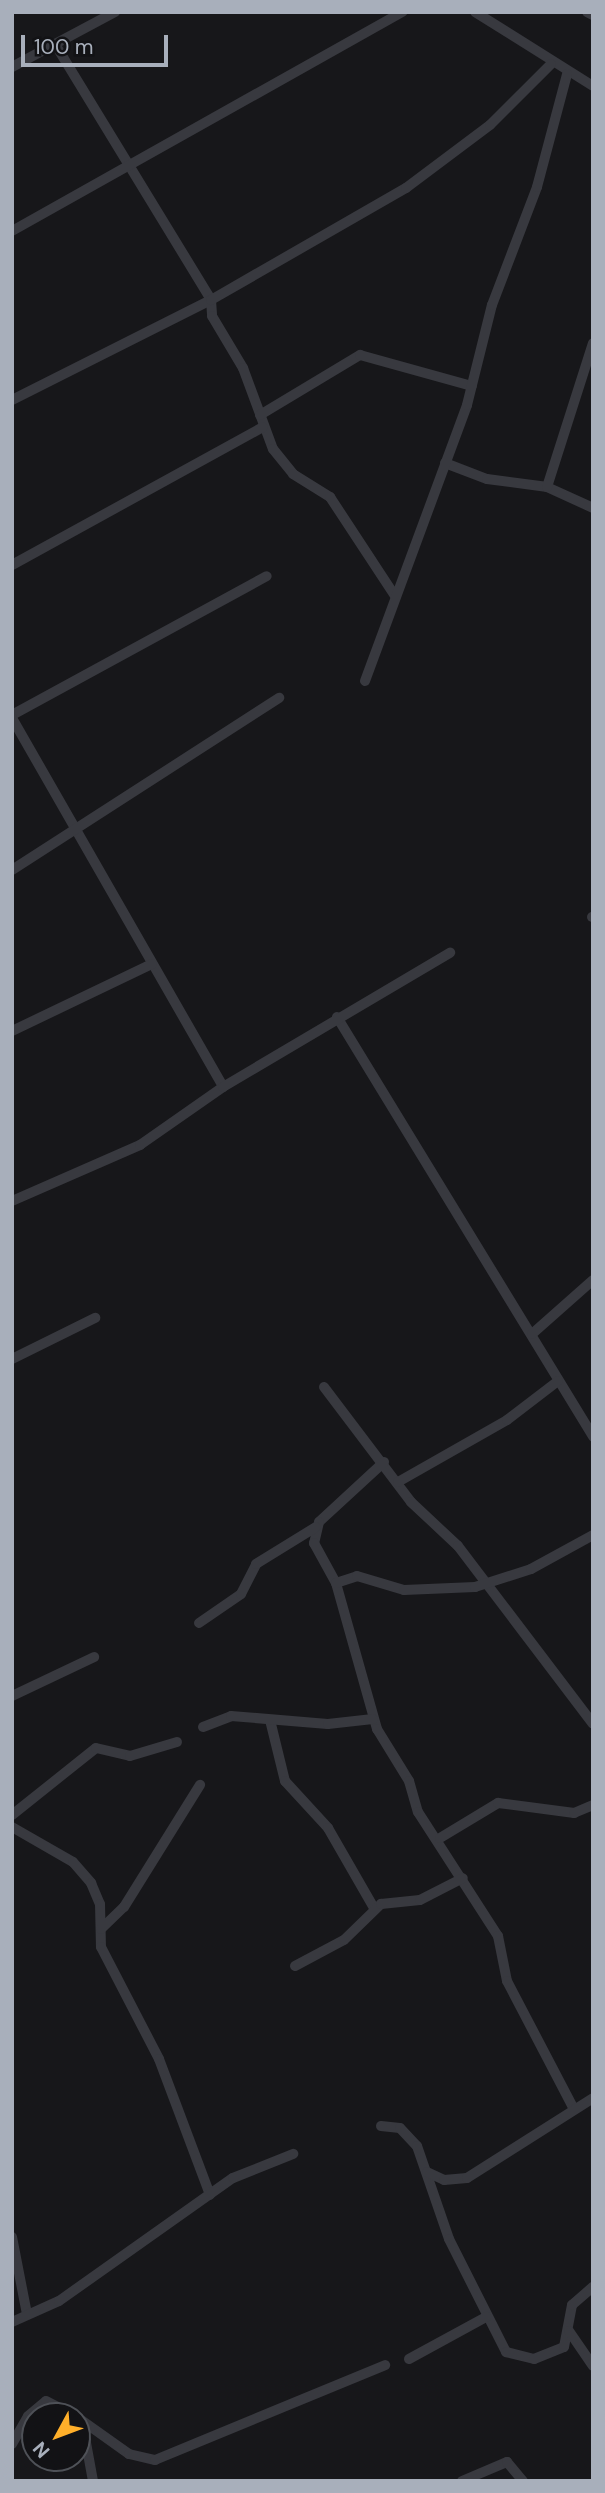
<!DOCTYPE html>
<html>
<head>
<meta charset="utf-8">
<style>
	body { margin:0 }
	#map { position:relative; width:605px; height:2493px; overflow:hidden; background:#17171a; font-family:"DM Sans",sans-serif }
	div>[style] { position:absolute }
	.minor>* { height:10px; margin:-5px; padding:0 5px; transform-origin:5px; border-radius:5px; background:#38393f }
	span { translate:-50% -50%; white-space:nowrap; text-align:center; line-height:1.15; -webkit-text-stroke:5px #121215; paint-order:stroke }
	.frame { position:absolute; inset:0; border:14px solid #a8afbb; pointer-events:none }
	.north { position:absolute; left:21px; top:2402px; width:70px; height:70px; box-sizing:border-box; background:#121215; border:2px solid #4e5157; border-radius:50%; rotate:229deg; font-size:19px; font-weight:700; line-height:28px; text-align:center; color:#a8afbb }
	.north::after { content:''; display:block; margin:auto; width:24px; height:32px; background:#ffaf2a; clip-path:polygon(50% 0,100% 100%,50% 72%,0 100%) }
	.scale { position:absolute; left:21px; top:35px; width:147px; height:32px; box-sizing:border-box; border:4px solid #a8afbb; border-top:0; padding-left:9px; font-size:21px; line-height:24px; white-space:nowrap; color:#a8afbb; -webkit-text-stroke:5px #121215; paint-order:stroke }
</style>
</head>
<body>
<div id="map">
	<div class="minor">
		<i style="left:475px;top:12px;width:139px;rotate:32.1deg"></i>
		<i style="left:587px;top:12px;width:7px;rotate:27deg"></i>
		<i style="left:55px;top:44px;width:300px;rotate:58.6deg"></i>
		<i style="left:211px;top:300px;width:16px;rotate:86deg"></i>
		<i style="left:212px;top:316px;width:61px;rotate:59.2deg"></i>
		<i style="left:243px;top:368px;width:86px;rotate:69.7deg"></i>
		<i style="left:273px;top:449px;width:32px;rotate:51deg"></i>
		<i style="left:293px;top:474px;width:44px;rotate:31.9deg"></i>
		<i style="left:330px;top:497px;width:118px;rotate:56.7deg"></i>
		<i style="left:12px;top:67px;width:117px;rotate:-28.1deg"></i>
		<i style="left:12px;top:231px;width:448px;rotate:-29.3deg"></i>
		<i style="left:12px;top:400px;width:223px;rotate:-26.7deg"></i>
		<i style="left:211px;top:300px;width:225px;rotate:-29.9deg"></i>
		<i style="left:406px;top:188px;width:105px;rotate:-36.9deg"></i>
		<i style="left:490px;top:125px;width:86px;rotate:-45deg"></i>
		<i style="left:260px;top:415px;width:117px;rotate:-31deg"></i>
		<i style="left:360px;top:355px;width:116px;rotate:15.5deg"></i>
		<i style="left:445px;top:463px;width:45px;rotate:20.9deg"></i>
		<i style="left:487px;top:479px;width:61px;rotate:7.6deg"></i>
		<i style="left:547px;top:487px;width:51px;rotate:24.5deg"></i>
		<i style="left:547px;top:487px;width:151px;rotate:-72.3deg"></i>
		<i style="left:12px;top:565px;width:286px;rotate:-28.8deg"></i>
		<i style="left:365px;top:681px;width:294px;rotate:-69.7deg"></i>
		<i style="left:467px;top:405px;width:103px;rotate:-76deg"></i>
		<i style="left:492px;top:305px;width:126px;rotate:-69.1deg"></i>
		<i style="left:537px;top:187px;width:117px;rotate:-75.1deg"></i>
		<i style="left:12px;top:715px;width:290px;rotate:-28.6deg"></i>
		<i style="left:12px;top:718px;width:425px;rotate:60.2deg"></i>
		<i style="left:12px;top:870px;width:318px;rotate:-32.8deg"></i>
		<i style="left:592px;top:917px;width:1px"></i>
		<i style="left:337px;top:1017px;width:492px;rotate:58.6deg"></i>
		<i style="left:12px;top:1031px;width:155px;rotate:-25.6deg"></i>
		<i style="left:12px;top:1201px;width:140px;rotate:-23.6deg"></i>
		<i style="left:140px;top:1145px;width:101px;rotate:-34.9deg"></i>
		<i style="left:223px;top:1087px;width:264px;rotate:-30.6deg"></i>
		<i style="left:532px;top:1334px;width:81px;rotate:-41.5deg"></i>
		<i style="left:12px;top:1359px;width:93px;rotate:-26.3deg"></i>
		<i style="left:324px;top:1387px;width:144px;rotate:52.9deg"></i>
		<i style="left:411px;top:1502px;width:64px;rotate:43.1deg"></i>
		<i style="left:458px;top:1546px;width:223px;rotate:52.8deg"></i>
		<i style="left:384px;top:1462px;width:88px;rotate:137.3deg"></i>
		<i style="left:319px;top:1522px;width:22px;rotate:103deg"></i>
		<i style="left:314px;top:1543px;width:46px;rotate:61.2deg"></i>
		<i style="left:336px;top:1583px;width:152px;rotate:74.3deg"></i>
		<i style="left:377px;top:1729px;width:61px;rotate:58.4deg"></i>
		<i style="left:409px;top:1781px;width:32px;rotate:74deg"></i>
		<i style="left:418px;top:1812px;width:148px;rotate:57.2deg"></i>
		<i style="left:498px;top:1936px;width:46px;rotate:78.7deg"></i>
		<i style="left:507px;top:1981px;width:142px;rotate:62.4deg"></i>
		<i style="left:398px;top:1482px;width:125px;rotate:-29.6deg"></i>
		<i style="left:507px;top:1420px;width:64px;rotate:-37.4deg"></i>
		<i style="left:336px;top:1583px;width:22px;rotate:-18deg"></i>
		<i style="left:357px;top:1576px;width:49px;rotate:16.6deg"></i>
		<i style="left:404px;top:1590px;width:71px;rotate:-2.4deg"></i>
		<i style="left:475px;top:1587px;width:59px;rotate:-17.8deg"></i>
		<i style="left:531px;top:1569px;width:71px;rotate:-28.7deg"></i>
		<i style="left:199px;top:1623px;width:51px;rotate:-34.6deg"></i>
		<i style="left:241px;top:1594px;width:34px;rotate:-63deg"></i>
		<i style="left:256px;top:1564px;width:70px;rotate:-31.7deg"></i>
		<i style="left:12px;top:1696px;width:91px;rotate:-25.4deg"></i>
		<i style="left:270px;top:1720px;width:63px;rotate:76.2deg"></i>
		<i style="left:285px;top:1781px;width:64px;rotate:47.5deg"></i>
		<i style="left:328px;top:1828px;width:92px;rotate:60.1deg"></i>
		<i style="left:203px;top:1727px;width:30px;rotate:-21deg"></i>
		<i style="left:231px;top:1716px;width:97px;rotate:4.7deg"></i>
		<i style="left:328px;top:1724px;width:45px;rotate:-6.3deg"></i>
		<i style="left:12px;top:1815px;width:107px;rotate:-38.6deg"></i>
		<i style="left:96px;top:1748px;width:35px;rotate:13deg"></i>
		<i style="left:130px;top:1756px;width:49px;rotate:-16.6deg"></i>
		<i style="left:12px;top:1827px;width:70px;rotate:29.8deg"></i>
		<i style="left:73px;top:1862px;width:28px;rotate:49deg"></i>
		<i style="left:91px;top:1883px;width:23px;rotate:67deg"></i>
		<i style="left:100px;top:1904px;width:43px;rotate:88.7deg"></i>
		<i style="left:101px;top:1947px;width:126px;rotate:62.6deg"></i>
		<i style="left:159px;top:2059px;width:145px;rotate:69.4deg"></i>
		<i style="left:440px;top:1838px;width:68px;rotate:-31.1deg"></i>
		<i style="left:498px;top:1803px;width:77px;rotate:7.5deg"></i>
		<i style="left:574px;top:1813px;width:21px;rotate:-23deg"></i>
		<i style="left:101px;top:1929px;width:32px;rotate:-44deg"></i>
		<i style="left:124px;top:1907px;width:144px;rotate:-58.1deg"></i>
		<i style="left:295px;top:1966px;width:55px;rotate:-28deg"></i>
		<i style="left:344px;top:1940px;width:52px;rotate:-44.2deg"></i>
		<i style="left:381px;top:1904px;width:39px;rotate:-6deg"></i>
		<i style="left:420px;top:1900px;width:48px;rotate:-27.1deg"></i>
		<i style="left:381px;top:2126px;width:19px;rotate:6deg"></i>
		<i style="left:400px;top:2128px;width:25px;rotate:47deg"></i>
		<i style="left:417px;top:2146px;width:98px;rotate:71deg"></i>
		<i style="left:449px;top:2239px;width:127px;rotate:63.2deg"></i>
		<i style="left:506px;top:2352px;width:29px;rotate:14deg"></i>
		<i style="left:534px;top:2359px;width:32px;rotate:-22deg"></i>
		<i style="left:564px;top:2347px;width:43px;rotate:-79.2deg"></i>
		<i style="left:572px;top:2305px;width:28px;rotate:-41deg"></i>
		<i style="left:427px;top:2172px;width:19px;rotate:25deg"></i>
		<i style="left:444px;top:2180px;width:23px;rotate:-5deg"></i>
		<i style="left:467px;top:2178px;width:149px;rotate:-32.4deg"></i>
		<i style="left:12px;top:2237px;width:78px;rotate:79deg"></i>
		<i style="left:12px;top:2322px;width:51px;rotate:-24.1deg"></i>
		<i style="left:59px;top:2301px;width:213px;rotate:-35.3deg"></i>
		<i style="left:233px;top:2178px;width:65px;rotate:-21.8deg"></i>
		<i style="left:569px;top:2331px;width:42px;rotate:55.6deg"></i>
		<i style="left:409px;top:2359px;width:88px;rotate:-28.6deg"></i>
		<i style="left:77px;top:2417px;width:64px;rotate:35.4deg"></i>
		<i style="left:129px;top:2454px;width:27px;rotate:13deg"></i>
		<i style="left:155px;top:2460px;width:249px;rotate:-22.4deg"></i>
		<i style="left:82px;top:2421px;width:61px;rotate:79.6deg"></i>
		<i style="left:12px;top:2444px;width:32px;rotate:-60deg"></i>
		<i style="left:28px;top:2416px;width:23px;rotate:-40deg"></i>
		<i style="left:46px;top:2401px;width:34px;rotate:27deg"></i>
		<i style="left:462px;top:2481px;width:49px;rotate:-22.9deg"></i>
		<i style="left:507px;top:2462px;width:25px;rotate:50deg"></i>
	</div>
	<div class="frame"></div>
	<div class="north">N</div>
	<div class="scale">100 m</div>
</div>
</body>
</html>
